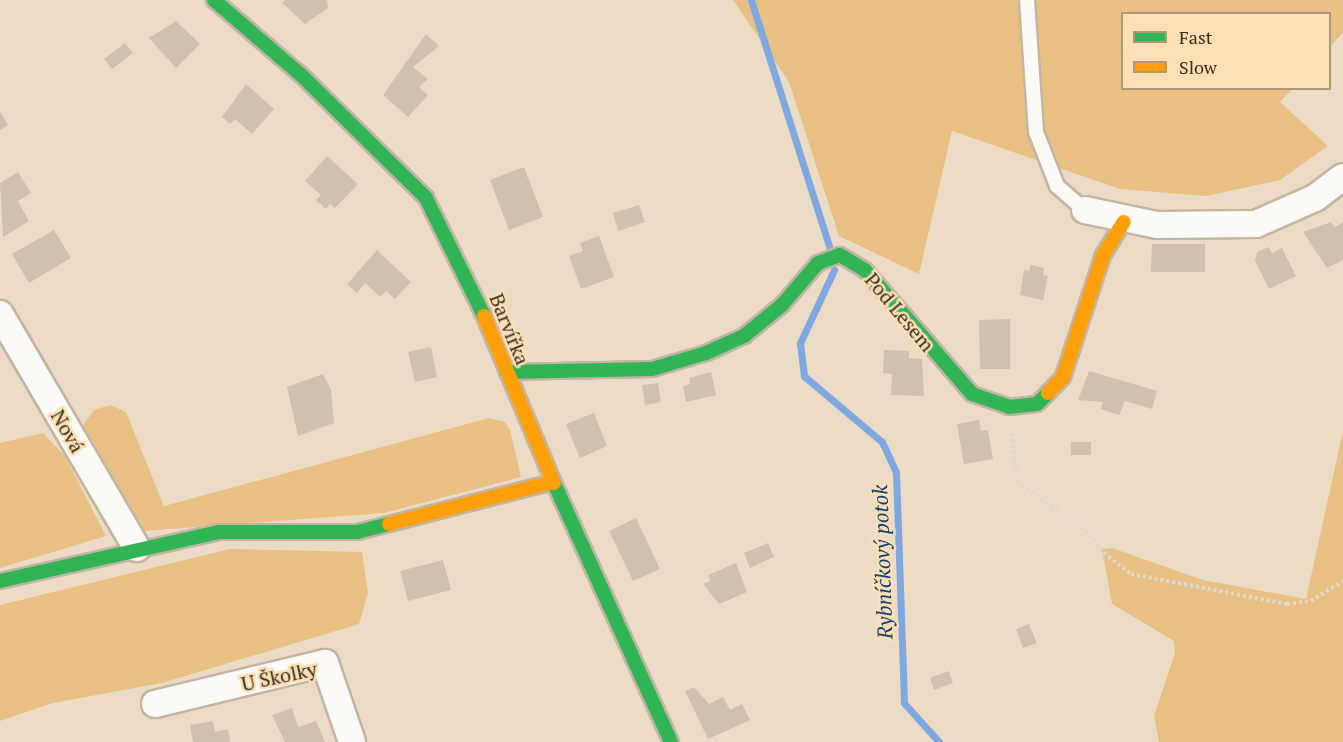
<!DOCTYPE html>
<html>
<head>
<meta charset="utf-8">
<style>
	body { margin:0 }
	#map { position:relative; width:1343px; height:742px; overflow:hidden; background:#eddcc5; font-family:"PT Serif",serif }
	div>[style] { position:absolute }
	.green>* { inset:0; background:#e9c083 }
	.stream>* { height:7px; margin:-3.5px; padding:0 3.5px; transform-origin:3.5px; border-radius:3.5px; background:#7ea8df }
	.building>* { inset:0; background:#d0c0b0 }
	.path>* { height:4px; margin-top:-2px; transform-origin:0; background:repeating-linear-gradient(90deg,#ded8d0 0 3px,transparent 0 6px) }
	.roads { filter:drop-shadow(2px 0 #c2b5a3) drop-shadow(-2px 0 #c2b5a3) drop-shadow(0 2px #c2b5a3) drop-shadow(0 -2px #c2b5a3) }
	.lane>* { height:14px; margin:-7px; padding:0 7px; transform-origin:7px; border-radius:7px; background:#fcfaf6 }
	.street>* { height:26px; margin:-13px; padding:0 13px; transform-origin:13px; border-radius:13px; background:#fcfaf6 }
	.fast>* { height:14px; margin:-7px; padding:0 7px; transform-origin:7px; border-radius:7px; background:#30b455 }
	.slow>* { height:14px; margin:-7px; padding:0 7px; transform-origin:7px; border-radius:7px; background:#ff9f0a }
	span { translate:-50% -50%; white-space:nowrap; text-align:center; line-height:1.15; -webkit-text-stroke:5px #fddfb5; paint-order:stroke }
	.street-label { font-size:20px; color:#372c1c }
	.water-label { font-size:21px; color:#113e76; font-style:italic }
	.legend { position:absolute; left:1121px; top:12px; width:210px; height:78px; box-sizing:border-box; background:#fddfb5; border:2px solid #ae9778; margin:0; padding:8px 10px; list-style:none; font-size:18px; color:#372c1c }
	.legend li { display:flex; align-items:center; gap:12px; height:30px }
	.legend b { width:30px; border:2px solid #ae9778 }
</style>
</head>
<body>
<div id="map">
	<div class="green">
		<i style="clip-path:polygon(733px 0,1343px 0,1343px 32px,1330px 47px,1330px 14px,1122px 14px,1122px 88px,1292px 89px,1280px 102px,1328px 146px,1280px 180px,1206px 196px,1120px 189px,952px 131px,919px 274px,839px 236px,789px 82px)"></i>
		<i style="clip-path:polygon(110px 405px,126px 412px,164px 506px,489px 418px,505px 422px,510px 430px,521px 477px,384px 513px,144px 531px,83px 425px,94px 410px)"></i>
		<i style="clip-path:polygon(1343px 431px,1343px 742px,1159px 742px,1154px 716px,1175px 653px,1174px 641px,1112px 604px,1102px 549px,1112px 548px,1203px 580px,1306px 599px)"></i>
		<i style="clip-path:polygon(43px 433px,65px 456px,106px 536px,0 568px,0 443px)"></i>
		<i style="clip-path:polygon(230px 549px,362px 552px,368px 593px,359px 624px,162px 683px,53px 703px,0 721px,0 605px)"></i>
	</div>
	<div class="stream">
		<i style="left:751px;top:0;width:261px;rotate:72.4deg"></i>
		<i style="left:834px;top:270px;width:81px;rotate:115deg"></i>
		<i style="left:800px;top:343px;width:33px;rotate:83deg"></i>
		<i style="left:804px;top:376px;width:102px;rotate:40.2deg"></i>
		<i style="left:882px;top:442px;width:33px;rotate:65deg"></i>
		<i style="left:896px;top:472px;width:231px;rotate:88deg"></i>
		<i style="left:904px;top:703px;width:52px;rotate:48.1deg"></i>
	</div>
	<div class="building">
		<i style="clip-path:polygon(285px 0,327px 0,328px 8px,305px 24px,282px 3px)"></i>
		<i style="clip-path:polygon(176px 21px,200px 44px,176px 68px,149px 38px)"></i>
		<i style="clip-path:polygon(426px 34px,439px 46px,413px 67px,428px 79px,419px 87px,428px 95px,408px 117px,383px 95px)"></i>
		<i style="clip-path:polygon(125px 43px,133px 53px,112px 69px,104px 59px)"></i>
		<i style="clip-path:polygon(246px 84px,274px 109px,252px 134px,235px 119px,230px 124px,222px 117px)"></i>
		<i style="clip-path:polygon(0 111px,8px 125px,0 130px)"></i>
		<i style="clip-path:polygon(327px 156px,358px 184px,335px 208px,330px 204px,326px 209px,316px 200px,321px 195px,305px 181px)"></i>
		<i style="clip-path:polygon(524px 167px,543px 217px,509px 230px,490px 180px)"></i>
		<i style="clip-path:polygon(18px 172px,31px 193px,18px 201px,29px 221px,3px 237px,0 183px)"></i>
		<i style="clip-path:polygon(639px 205px,645px 222px,618px 231px,613px 213px)"></i>
		<i style="clip-path:polygon(1331px 222px,1335px 227px,1343px 222px,1343px 260px,1327px 268px,1303px 232px)"></i>
		<i style="clip-path:polygon(54px 230px,71px 258px,29px 283px,12px 254px)"></i>
		<i style="clip-path:polygon(599px 236px,614px 277px,581px 289px,569px 256px,583px 251px,580px 243px)"></i>
		<i style="clip-path:polygon(1152px 244px,1205px 244px,1205px 272px,1151px 272px)"></i>
		<i style="clip-path:polygon(1269px 247px,1272px 253px,1282px 248px,1296px 276px,1269px 289px,1255px 261px,1257px 252px)"></i>
		<i style="clip-path:polygon(377px 250px,411px 282px,395px 299px,386px 291px,380px 297px,365px 283px,357px 293px,347px 284px)"></i>
		<i style="clip-path:polygon(1031px 265px,1044px 268px,1043px 275px,1048px 276px,1043px 300px,1020px 295px,1024px 270px,1029px 271px)"></i>
		<i style="clip-path:polygon(1010px 319px,1010px 369px,980px 369px,979px 320px)"></i>
		<i style="clip-path:polygon(431px 347px,437px 377px,415px 382px,408px 352px)"></i>
		<i style="clip-path:polygon(884px 350px,909px 351px,909px 358px,922px 359px,924px 396px,891px 395px,892px 374px,883px 373px)"></i>
		<i style="clip-path:polygon(1089px 371px,1157px 391px,1152px 409px,1125px 401px,1119px 415px,1101px 409px,1103px 402px,1078px 400px)"></i>
		<i style="clip-path:polygon(711px 372px,716px 395px,686px 402px,683px 386px,690px 384px,689px 378px)"></i>
		<i style="clip-path:polygon(323px 374px,331px 390px,334px 423px,298px 436px,287px 387px)"></i>
		<i style="clip-path:polygon(658px 383px,661px 402px,645px 405px,642px 385px)"></i>
		<i style="clip-path:polygon(594px 413px,607px 446px,580px 458px,566px 424px)"></i>
		<i style="clip-path:polygon(979px 420px,981px 431px,988px 430px,993px 459px,964px 464px,957px 424px)"></i>
		<i style="clip-path:polygon(1071px 442px,1091px 442px,1091px 455px,1071px 455px)"></i>
		<i style="clip-path:polygon(636px 518px,660px 569px,633px 581px,609px 531px)"></i>
		<i style="clip-path:polygon(768px 543px,774px 557px,750px 568px,744px 553px)"></i>
		<i style="clip-path:polygon(443px 560px,451px 590px,408px 601px,400px 571px)"></i>
		<i style="clip-path:polygon(736px 563px,747px 592px,719px 604px,703px 584px,710px 581px,708px 575px)"></i>
		<i style="clip-path:polygon(1029px 624px,1037px 643px,1023px 648px,1016px 629px)"></i>
		<i style="clip-path:polygon(949px 671px,953px 683px,934px 690px,930px 678px)"></i>
		<i style="clip-path:polygon(694px 687px,709px 704px,723px 697px,730px 710px,742px 704px,750px 720px,708px 739px,685px 691px)"></i>
		<i style="clip-path:polygon(292px 708px,298px 727px,316px 721px,325px 742px,285px 742px,272px 715px)"></i>
		<i style="clip-path:polygon(213px 721px,215px 732px,228px 729px,230px 742px,193px 742px,190px 725px)"></i>
	</div>
	<div class="path">
		<i style="left:1012px;top:433px;width:48px;rotate:84.1deg"></i>
		<i style="left:1017px;top:481px;width:90px;rotate:36deg"></i>
		<i style="left:1090px;top:534px;width:17px;rotate:59deg"></i>
		<i style="left:1099px;top:549px;width:41px;rotate:38deg"></i>
		<i style="left:1131px;top:574px;width:159px;rotate:10.9deg"></i>
		<i style="left:1287px;top:604px;width:24px;rotate:-7deg"></i>
		<i style="left:1311px;top:601px;width:38px;rotate:-32deg"></i>
	</div>
	<div class="roads">
		<div class="lane">
			<i style="left:1027px;top:0;width:132px;rotate:86.1deg"></i>
			<i style="left:1036px;top:132px;width:58px;rotate:68.7deg"></i>
			<i style="left:1057px;top:186px;width:37px;rotate:41deg"></i>
		</div>
		<div class="street">
			<i style="left:1085px;top:210px;width:74px;rotate:11.8deg"></i>
			<i style="left:1157px;top:225px;width:99px;rotate:-0.6deg"></i>
			<i style="left:1256px;top:224px;width:64px;rotate:-23.8deg"></i>
			<i style="left:1315px;top:198px;width:35px;rotate:-37deg"></i>
			<i style="left:0;top:314px;width:271px;rotate:59.7deg"></i>
			<i style="left:155px;top:704px;width:175px;rotate:-13.6deg"></i>
			<i style="left:325px;top:663px;width:83px;rotate:71.1deg"></i>
		</div>
		<div class="fast">
			<i style="left:214px;top:0;width:115px;rotate:40.8deg"></i>
			<i style="left:301px;top:75px;width:175px;rotate:44.5deg"></i>
			<i style="left:426px;top:198px;width:131px;rotate:63.8deg"></i>
			<i style="left:507px;top:372px;width:145px;rotate:-1.2deg"></i>
			<i style="left:652px;top:369px;width:56px;rotate:-16.5deg"></i>
			<i style="left:706px;top:353px;width:42px;rotate:-24.1deg"></i>
			<i style="left:744px;top:336px;width:49px;rotate:-39.2deg"></i>
			<i style="left:782px;top:305px;width:55px;rotate:-49.4deg"></i>
			<i style="left:818px;top:263px;width:23px;rotate:-20deg"></i>
			<i style="left:840px;top:255px;width:29px;rotate:31deg"></i>
			<i style="left:865px;top:270px;width:164px;rotate:49.2deg"></i>
			<i style="left:972px;top:394px;width:39px;rotate:19deg"></i>
			<i style="left:1009px;top:407px;width:28px;rotate:-6deg"></i>
			<i style="left:1037px;top:404px;width:16px;rotate:-45deg"></i>
			<i style="left:554px;top:483px;width:284px;rotate:65.7deg"></i>
			<i style="left:0;top:581px;width:225px;rotate:-12.6deg"></i>
			<i style="left:220px;top:532px;width:137px"></i>
			<i style="left:357px;top:532px;width:33px;rotate:-14deg"></i>
		</div>
		<div class="slow">
			<i style="left:484px;top:316px;width:181px;rotate:67.3deg"></i>
			<i style="left:1048px;top:393px;width:22px;rotate:-47deg"></i>
			<i style="left:1063px;top:377px;width:128px;rotate:-71.8deg"></i>
			<i style="left:1103px;top:255px;width:39px;rotate:-58deg"></i>
			<i style="left:389px;top:524px;width:169px;rotate:-14.4deg"></i>
		</div>
	</div>
	<div class="street-label">
		<span style="left:900px;top:312px;rotate:50deg">Pod Lesem</span>
		<span style="left:510px;top:329px;rotate:68deg">Barvířka</span>
		<span style="left:68px;top:431px;rotate:60deg">Nová</span>
		<span style="left:279px;top:676px;rotate:-12deg">U Školky</span>
	</div>
	<div class="water-label">
		<span style="left:882px;top:562px;rotate:-92deg">Rybníčkový potok</span>
	</div>
	<ul class="legend">
	<li><b style="height:8px;background:#30b455"></b>Fast</li>
	<li><b style="height:8px;background:#ff9f0a"></b>Slow</li>
	</ul>
</div>
</body>
</html>
